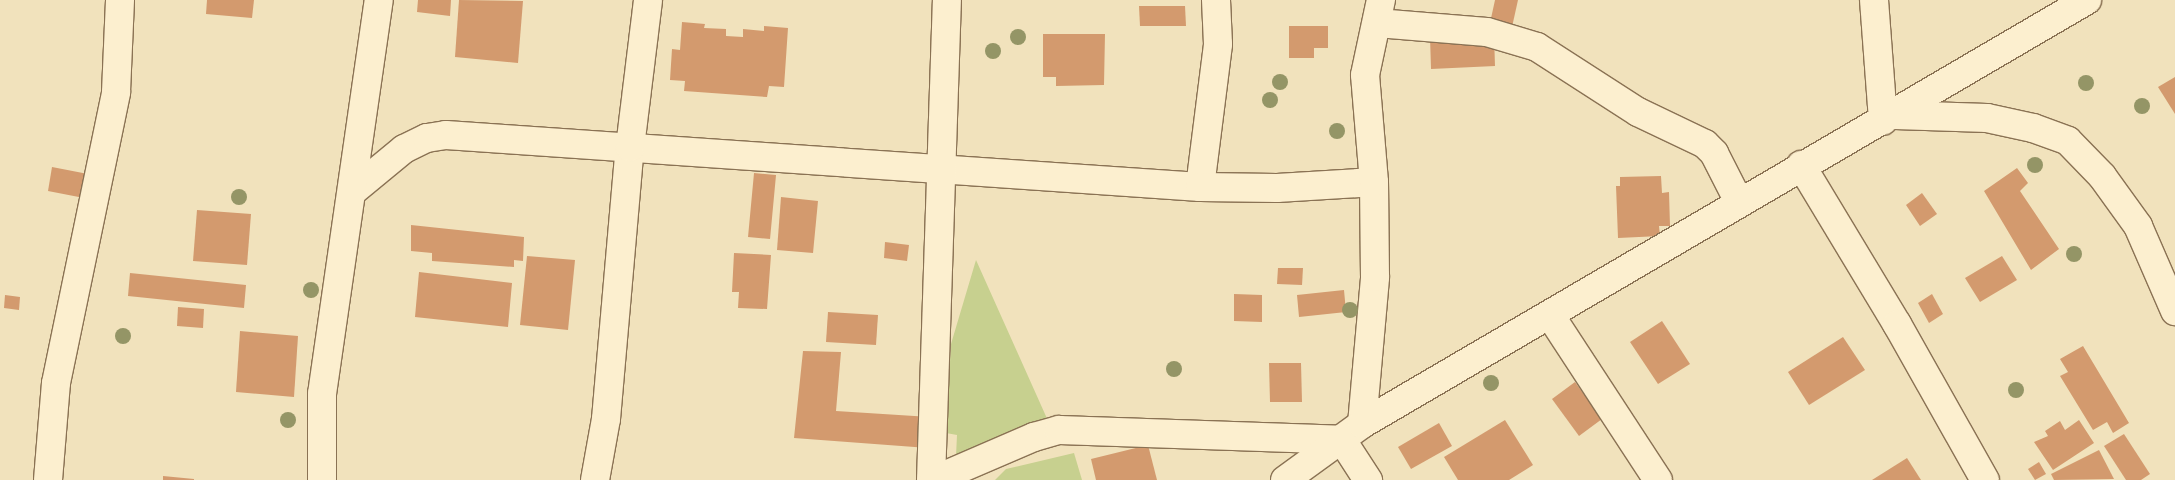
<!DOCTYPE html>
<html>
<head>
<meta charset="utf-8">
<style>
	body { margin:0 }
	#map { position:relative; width:2175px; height:480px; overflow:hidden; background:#f1e2bc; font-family:Merriweather,serif }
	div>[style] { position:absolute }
	.green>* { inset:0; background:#c7d08f }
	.building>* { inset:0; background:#d39a6e }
	.roads { filter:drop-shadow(1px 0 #8a7254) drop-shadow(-1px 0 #8a7254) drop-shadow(0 1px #8a7254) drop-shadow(0 -1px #8a7254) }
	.minor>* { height:28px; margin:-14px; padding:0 14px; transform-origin:14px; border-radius:14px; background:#fcefcf }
	.trees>* { width:16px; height:16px; margin:-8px; border-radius:50%; background:#949566 }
	span { translate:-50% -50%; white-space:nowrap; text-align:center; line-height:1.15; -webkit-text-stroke:4px #f8eccc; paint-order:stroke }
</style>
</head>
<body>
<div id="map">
	<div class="green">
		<i style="clip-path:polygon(976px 260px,1049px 423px,956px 456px,957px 435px,946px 433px,951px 344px)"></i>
		<i style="clip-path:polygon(1074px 453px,1082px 480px,995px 480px,1006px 469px)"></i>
	</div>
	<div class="building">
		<i style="clip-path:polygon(207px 0,254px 0,252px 18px,206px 14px)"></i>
		<i style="clip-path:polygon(418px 0,451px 0,450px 16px,417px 12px)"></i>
		<i style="clip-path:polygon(459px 0,523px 1px,518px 63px,455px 57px)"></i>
		<i style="clip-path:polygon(1495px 0,1518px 0,1512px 27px,1490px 23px)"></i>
		<i style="clip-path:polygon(1139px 6px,1185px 6px,1186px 26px,1140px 26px)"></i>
		<i style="clip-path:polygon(682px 22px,705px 24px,704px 28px,726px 29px,726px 36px,743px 37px,743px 29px,764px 31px,764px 26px,788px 28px,784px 87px,769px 86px,767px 97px,684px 91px,685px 81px,670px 80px,672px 49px,680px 50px)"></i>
		<i style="clip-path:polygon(1289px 26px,1328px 26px,1328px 48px,1314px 48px,1314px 58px,1289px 58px)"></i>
		<i style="clip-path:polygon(1043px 34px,1105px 34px,1104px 85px,1056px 86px,1056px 77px,1043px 77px)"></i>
		<i style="clip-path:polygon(1494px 35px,1495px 66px,1431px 69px,1430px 37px)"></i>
		<i style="clip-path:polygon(2175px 77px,2175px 114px,2158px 87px)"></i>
		<i style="clip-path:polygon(52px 167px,88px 174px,84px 198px,48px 191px)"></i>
		<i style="clip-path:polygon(2017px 168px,2028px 183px,2020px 191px,2059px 249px,2031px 270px,1984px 191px)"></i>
		<i style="clip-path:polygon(754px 173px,776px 175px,770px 239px,748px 237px)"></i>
		<i style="clip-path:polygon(1661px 176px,1662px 193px,1669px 192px,1670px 226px,1659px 226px,1660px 236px,1618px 238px,1616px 186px,1620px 186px,1620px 177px)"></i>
		<i style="clip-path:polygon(1922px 193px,1937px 214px,1920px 226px,1906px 205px)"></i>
		<i style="clip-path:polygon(781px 197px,818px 201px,813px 253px,777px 250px)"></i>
		<i style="clip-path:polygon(197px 210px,251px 214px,247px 265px,193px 261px)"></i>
		<i style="clip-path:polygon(411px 225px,524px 237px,523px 261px,514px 260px,514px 267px,432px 261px,432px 253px,411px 251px)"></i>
		<i style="clip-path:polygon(885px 242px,909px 245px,907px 261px,884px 258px)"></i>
		<i style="clip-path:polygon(734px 253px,771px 255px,767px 309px,738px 308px,739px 292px,732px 292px)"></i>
		<i style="clip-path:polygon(527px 256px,575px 260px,568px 330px,520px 325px)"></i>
		<i style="clip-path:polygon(2002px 256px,2017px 280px,1980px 302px,1965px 278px)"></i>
		<i style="clip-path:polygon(1278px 268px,1303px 268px,1302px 285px,1277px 284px)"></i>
		<i style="clip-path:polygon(419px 272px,512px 283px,508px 327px,415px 317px)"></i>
		<i style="clip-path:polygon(130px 273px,246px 285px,244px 308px,128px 296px)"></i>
		<i style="clip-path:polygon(1344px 290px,1346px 312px,1299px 317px,1297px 295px)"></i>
		<i style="clip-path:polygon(1234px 294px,1262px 295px,1262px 322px,1234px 321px)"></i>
		<i style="clip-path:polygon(1932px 294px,1943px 314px,1929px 323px,1918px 303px)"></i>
		<i style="clip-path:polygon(5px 295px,20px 297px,19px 310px,4px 308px)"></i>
		<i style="clip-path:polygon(178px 307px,204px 309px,203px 328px,177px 326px)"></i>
		<i style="clip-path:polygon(828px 312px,878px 315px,876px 345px,826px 342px)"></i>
		<i style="clip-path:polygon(1662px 321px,1690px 364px,1658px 384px,1630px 342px)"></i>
		<i style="clip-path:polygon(240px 331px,298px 336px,294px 397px,236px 392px)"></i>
		<i style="clip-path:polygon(1843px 337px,1865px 370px,1809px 405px,1788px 372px)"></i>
		<i style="clip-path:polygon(2083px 346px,2129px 423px,2113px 433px,2107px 422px,2093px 430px,2060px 376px,2068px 372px,2060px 359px)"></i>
		<i style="clip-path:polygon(803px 351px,841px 352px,836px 411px,930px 417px,928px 448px,794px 438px)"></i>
		<i style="clip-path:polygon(1269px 363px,1301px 363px,1302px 402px,1270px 402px)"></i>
		<i style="clip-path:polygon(1575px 382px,1602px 419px,1579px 436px,1552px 399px)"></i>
		<i style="clip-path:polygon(1505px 420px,1533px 465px,1509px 480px,1458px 480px,1444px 457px)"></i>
		<i style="clip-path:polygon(2079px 420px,2094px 443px,2053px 470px,2034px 442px,2048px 436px,2045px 431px,2060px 421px,2065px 430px)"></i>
		<i style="clip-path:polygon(1439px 423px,1452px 446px,1411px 469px,1398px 447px)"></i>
		<i style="clip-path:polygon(2124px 434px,2150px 474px,2141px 480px,2126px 480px,2104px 446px)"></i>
		<i style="clip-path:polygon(1148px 445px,1157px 480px,1096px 480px,1091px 459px)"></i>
		<i style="clip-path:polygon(2099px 450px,2114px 479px,2054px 480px,2051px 474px)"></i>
		<i style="clip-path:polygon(1907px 458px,1921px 480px,1872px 480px)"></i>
		<i style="clip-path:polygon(2039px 462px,2046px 474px,2035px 480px,2028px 469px)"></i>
		<i style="clip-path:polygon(163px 476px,194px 479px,194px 480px,163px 480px)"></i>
	</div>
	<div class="roads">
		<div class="minor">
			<i style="left:1874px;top:0;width:121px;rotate:85.7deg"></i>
			<i style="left:1377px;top:23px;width:110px;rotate:4.7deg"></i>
			<i style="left:1487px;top:32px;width:52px;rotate:16.7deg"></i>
			<i style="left:1537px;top:47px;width:120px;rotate:32.8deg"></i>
			<i style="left:1638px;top:112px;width:74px;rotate:25.5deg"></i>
			<i style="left:1705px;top:144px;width:13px;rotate:45deg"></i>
			<i style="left:1714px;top:153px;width:55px;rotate:63deg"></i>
			<i style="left:1895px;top:115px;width:92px;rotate:1.9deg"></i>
			<i style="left:1987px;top:118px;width:47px;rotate:12.3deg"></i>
			<i style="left:2033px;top:128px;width:37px;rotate:20deg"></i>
			<i style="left:2068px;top:141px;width:49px;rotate:45.8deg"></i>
			<i style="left:2102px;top:176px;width:62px;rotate:54.2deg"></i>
			<i style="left:2138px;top:226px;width:93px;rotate:66.5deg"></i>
			<i style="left:1801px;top:165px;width:186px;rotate:58.9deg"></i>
			<i style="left:1897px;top:324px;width:179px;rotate:60.6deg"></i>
			<i style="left:1200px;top:187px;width:144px;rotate:-82.8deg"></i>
			<i style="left:1218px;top:44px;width:44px;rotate:-92.6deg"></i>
			<i style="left:353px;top:191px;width:66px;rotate:-39.5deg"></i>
			<i style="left:404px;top:149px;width:25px;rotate:-26deg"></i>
			<i style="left:427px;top:138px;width:19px;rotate:-9deg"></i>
			<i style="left:446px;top:135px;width:756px;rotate:3.95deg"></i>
			<i style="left:1200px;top:187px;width:77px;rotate:0.7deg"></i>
			<i style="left:1277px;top:188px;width:97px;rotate:-3.5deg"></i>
			<i style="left:1550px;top:315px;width:197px;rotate:56.8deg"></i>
			<i style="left:1362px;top:424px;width:148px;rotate:-84.9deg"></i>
			<i style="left:1375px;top:277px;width:95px;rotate:-90.6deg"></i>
			<i style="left:1374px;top:182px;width:107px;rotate:-94.8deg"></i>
			<i style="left:1365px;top:75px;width:77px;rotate:-78deg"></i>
			<i style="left:48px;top:480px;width:97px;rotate:-85.3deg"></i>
			<i style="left:56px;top:383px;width:297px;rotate:-78.3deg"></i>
			<i style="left:116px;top:92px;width:92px;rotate:-87.5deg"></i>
			<i style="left:322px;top:480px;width:86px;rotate:-90deg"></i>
			<i style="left:322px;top:394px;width:398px;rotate:-81.8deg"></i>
			<i style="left:595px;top:480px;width:62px;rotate:-79.8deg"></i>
			<i style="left:606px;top:419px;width:273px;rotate:-85deg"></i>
			<i style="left:630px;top:147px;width:148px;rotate:-83deg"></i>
			<i style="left:931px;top:480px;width:480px;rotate:-88.1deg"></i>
			<i style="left:934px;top:480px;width:109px;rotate:-23.3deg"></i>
			<i style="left:1034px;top:437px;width:26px;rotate:-16deg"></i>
			<i style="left:1059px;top:430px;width:283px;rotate:2deg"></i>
			<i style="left:1342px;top:440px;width:48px;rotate:57deg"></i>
			<i style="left:1285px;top:480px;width:95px;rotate:-36deg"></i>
			<i style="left:1362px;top:424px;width:840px;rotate:-30.32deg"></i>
		</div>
	</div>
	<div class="trees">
		<i style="left:1018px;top:37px"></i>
		<i style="left:993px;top:51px"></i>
		<i style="left:1280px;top:82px"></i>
		<i style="left:2086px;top:83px"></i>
		<i style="left:1270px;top:100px"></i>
		<i style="left:2142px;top:106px"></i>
		<i style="left:1337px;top:131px"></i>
		<i style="left:2035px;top:165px"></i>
		<i style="left:239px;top:197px"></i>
		<i style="left:2074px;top:254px"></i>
		<i style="left:311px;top:290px"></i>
		<i style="left:1350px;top:310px"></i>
		<i style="left:123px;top:336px"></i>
		<i style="left:1174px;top:369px"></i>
		<i style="left:1491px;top:383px"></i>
		<i style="left:2016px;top:390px"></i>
		<i style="left:288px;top:420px"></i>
	</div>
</div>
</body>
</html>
